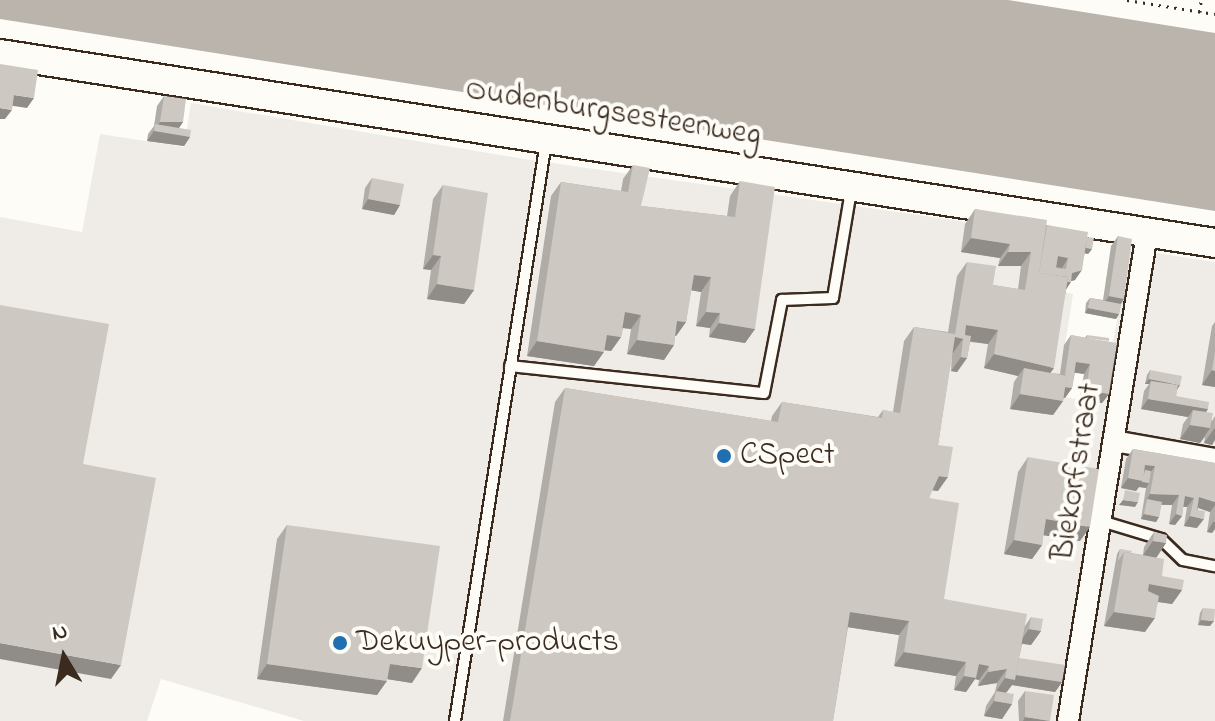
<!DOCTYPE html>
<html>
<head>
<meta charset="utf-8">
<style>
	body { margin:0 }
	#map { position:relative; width:1215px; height:721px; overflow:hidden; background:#fdfcf7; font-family:"Indie Flower",sans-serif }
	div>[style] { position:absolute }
	.built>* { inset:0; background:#efece7 }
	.water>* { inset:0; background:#bbb4ad }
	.path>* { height:3px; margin-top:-1.5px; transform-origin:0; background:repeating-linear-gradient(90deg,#3b2a1e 0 2px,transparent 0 8px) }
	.roads { filter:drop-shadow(2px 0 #3b2a1e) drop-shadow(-2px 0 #3b2a1e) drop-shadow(0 2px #3b2a1e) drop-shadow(0 -2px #3b2a1e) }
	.lane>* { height:10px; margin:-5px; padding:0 5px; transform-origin:5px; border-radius:5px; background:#fdfcf7 }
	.street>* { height:20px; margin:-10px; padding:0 10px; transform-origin:10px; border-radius:10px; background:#fdfcf7 }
	.secondary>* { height:28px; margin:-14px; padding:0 14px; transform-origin:14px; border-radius:14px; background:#fdfcf7 }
	.wall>* { inset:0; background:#b0aca7 }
	.shaded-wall>* { inset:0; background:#908c88 }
	.building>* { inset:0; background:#cdc8c2 }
	.dots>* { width:22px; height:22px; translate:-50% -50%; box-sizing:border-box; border:4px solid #fdfcf7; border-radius:50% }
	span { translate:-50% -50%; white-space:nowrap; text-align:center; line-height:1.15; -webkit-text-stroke:8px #fdfcf7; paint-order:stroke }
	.street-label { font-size:32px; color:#3b2a1e }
	.poi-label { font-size:32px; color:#3b2a1e }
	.left { translate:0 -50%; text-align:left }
	.north { position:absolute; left:24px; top:617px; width:80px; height:80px; -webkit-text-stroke:6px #fdfcf7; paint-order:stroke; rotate:350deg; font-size:22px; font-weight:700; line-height:32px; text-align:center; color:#3b2a1e }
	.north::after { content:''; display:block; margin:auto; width:28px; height:36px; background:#3b2a1e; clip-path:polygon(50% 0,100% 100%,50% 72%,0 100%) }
</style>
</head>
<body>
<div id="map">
	<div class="built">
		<i style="clip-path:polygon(191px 103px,524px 159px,1038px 232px,1064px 292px,1073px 294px,1057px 396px,1102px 403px,1130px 249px,1215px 262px,1215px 721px,304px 721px,161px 679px,147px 721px,0 721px,0 217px,82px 232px,100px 134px,184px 147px)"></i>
	</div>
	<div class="water">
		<i style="clip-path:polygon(0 0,1008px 0,1215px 33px,1215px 211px,0 19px)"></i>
	</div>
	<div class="path">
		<i style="left:1127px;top:0;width:89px;rotate:9deg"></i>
		<i style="left:1200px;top:12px;width:12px;rotate:-85deg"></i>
	</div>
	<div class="roads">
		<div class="lane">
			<i style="left:510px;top:366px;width:255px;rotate:6.1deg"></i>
			<i style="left:764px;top:393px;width:95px;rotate:-79deg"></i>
			<i style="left:782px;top:300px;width:51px;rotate:-2.2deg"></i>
			<i style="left:833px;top:298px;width:109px;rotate:-80.5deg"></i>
			<i style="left:1101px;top:521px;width:63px;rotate:16.7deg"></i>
			<i style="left:1161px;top:539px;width:30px;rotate:44deg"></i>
			<i style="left:1183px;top:560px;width:33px;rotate:11deg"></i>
			<i style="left:455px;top:721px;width:586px;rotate:-81.07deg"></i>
		</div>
		<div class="street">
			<i style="left:1114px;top:441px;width:103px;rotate:10.1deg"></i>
			<i style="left:1068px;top:721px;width:494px;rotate:-80.8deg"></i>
		</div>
		<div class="secondary">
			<i style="left:0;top:54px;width:1230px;rotate:8.84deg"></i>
		</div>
	</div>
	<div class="wall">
		<i style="clip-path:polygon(164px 96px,183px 122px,179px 128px,190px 137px,184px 146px,147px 141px,148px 134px,154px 126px,157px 106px)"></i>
		<i style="clip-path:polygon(633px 165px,641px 206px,727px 216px,730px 196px,740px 181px,755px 329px,745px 343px,709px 337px,710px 328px,696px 326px,701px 292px,691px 290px,686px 322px,676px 336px,675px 336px,674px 345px,664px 360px,627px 354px,631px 329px,623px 328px,621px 337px,611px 351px,604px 350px,594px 366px,527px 356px,551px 196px,561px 182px,621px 191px,623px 179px)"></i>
		<i style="clip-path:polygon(372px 178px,400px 205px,394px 215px,362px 209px,365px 188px)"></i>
		<i style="clip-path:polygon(443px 185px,474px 290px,464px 304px,427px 299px,431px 270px,423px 269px,433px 199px)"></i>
		<i style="clip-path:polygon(975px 209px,1047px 225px,1087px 237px,1092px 249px,1088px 254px,1085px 253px,1075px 280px,1071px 281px,1066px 290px,1050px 373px,1060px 374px,1064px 345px,1071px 335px,1085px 338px,1087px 335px,1109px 394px,1102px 403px,1079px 400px,1084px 374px,1075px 372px,1072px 388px,1065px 398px,1064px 397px,1063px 401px,1053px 415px,1010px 409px,1014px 382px,1018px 376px,984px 368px,988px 344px,970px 342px,967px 358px,957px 372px,951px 371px,952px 353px,938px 445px,938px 491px,932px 490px,929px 498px,944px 599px,1025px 626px,1031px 617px,1041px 631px,1031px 645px,1022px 644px,1019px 658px,1062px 682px,1055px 692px,1012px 685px,1006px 693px,1012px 704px,1002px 719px,984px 716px,986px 706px,995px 692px,997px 683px,978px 686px,979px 680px,975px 679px,966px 692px,954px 690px,956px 676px,894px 666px,899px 635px,848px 627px,833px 721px,503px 721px,555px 402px,565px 388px,771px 421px,772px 416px,782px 402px,878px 417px,883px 410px,893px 412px,904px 341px,914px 327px,948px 332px,957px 276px,967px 262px,993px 285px,1018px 289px,1021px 266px,998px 266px,1000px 258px,961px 252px,965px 224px)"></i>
		<i style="clip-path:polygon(1118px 236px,1124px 299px,1121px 304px,1119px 314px,1116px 319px,1085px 313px,1086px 303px,1090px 298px,1103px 300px,1111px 246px)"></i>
		<i style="clip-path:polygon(1215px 322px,1215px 387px,1202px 385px,1212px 326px)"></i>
		<i style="clip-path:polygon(1150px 370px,1177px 389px,1176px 396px,1208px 409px,1206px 412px,1212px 421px,1215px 416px,1215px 440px,1212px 445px,1204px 443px,1205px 437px,1200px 443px,1180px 439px,1183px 424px,1188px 417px,1141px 409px,1144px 391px,1149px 384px,1145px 384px,1147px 375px)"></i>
		<i style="clip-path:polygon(1133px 449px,1215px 463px,1215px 529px,1212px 533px,1207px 532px,1210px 512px,1198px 508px,1197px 528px,1184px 526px,1187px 507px,1183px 507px,1182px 516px,1175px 525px,1169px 524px,1172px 505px,1161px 505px,1159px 517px,1156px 522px,1141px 519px,1146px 488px,1139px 487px,1136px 491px,1121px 488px,1126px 459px)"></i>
		<i style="clip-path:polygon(1028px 457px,1080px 541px,1043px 535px,1042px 545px,1032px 559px,1004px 554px,1018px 472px)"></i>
		<i style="clip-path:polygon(287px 525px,412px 683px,387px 679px,377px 695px,257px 679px,277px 539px)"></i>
		<i style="clip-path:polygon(1154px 532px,1166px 543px,1156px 558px,1162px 576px,1182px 590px,1172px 604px,1158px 602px,1145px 632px,1104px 626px,1117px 554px,1120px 549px,1131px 553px,1143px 555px,1144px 547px)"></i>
		<i style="clip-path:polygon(1203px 608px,1210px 626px,1198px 625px,1200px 613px)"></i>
		<i style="clip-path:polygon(1025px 691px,1050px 721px,1019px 721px,1018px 701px)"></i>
	</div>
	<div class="shaded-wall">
		<i style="clip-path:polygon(14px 95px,34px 98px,27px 108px,7px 105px)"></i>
		<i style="clip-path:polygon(0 108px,12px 110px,5px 119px,0 119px)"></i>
		<i style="clip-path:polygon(160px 122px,183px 122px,176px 132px,190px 137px,184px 146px,147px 141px)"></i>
		<i style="clip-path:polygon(368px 199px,400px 205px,394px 215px,362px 209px)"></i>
		<i style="clip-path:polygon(971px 238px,1010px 244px,1000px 258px,961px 252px)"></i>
		<i style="clip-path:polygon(1083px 247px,1092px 249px,1088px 254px,1080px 252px)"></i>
		<i style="clip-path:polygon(1008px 252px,1031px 252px,1021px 266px,998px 266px)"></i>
		<i style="clip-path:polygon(433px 255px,441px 256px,431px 270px,423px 269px)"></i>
		<i style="clip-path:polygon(1058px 256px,1068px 258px,1062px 268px,1051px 266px)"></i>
		<i style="clip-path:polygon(1082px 270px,1075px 280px,1068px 282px,1071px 282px,1064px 292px,1029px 287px)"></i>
		<i style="clip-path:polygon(694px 275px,711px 277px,701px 292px,684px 289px)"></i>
		<i style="clip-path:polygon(437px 284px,474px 290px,464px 304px,427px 299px)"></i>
		<i style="clip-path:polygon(1109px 296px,1124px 299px,1118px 308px,1102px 306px)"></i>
		<i style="clip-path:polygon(1088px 308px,1119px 314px,1116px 319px,1085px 313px)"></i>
		<i style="clip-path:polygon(625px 312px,641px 315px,631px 329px,615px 327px)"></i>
		<i style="clip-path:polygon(706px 312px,720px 313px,710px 328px,696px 326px)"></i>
		<i style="clip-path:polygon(677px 321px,686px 322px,676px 336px,667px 335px)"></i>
		<i style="clip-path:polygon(719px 323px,755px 329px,745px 343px,709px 337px)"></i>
		<i style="clip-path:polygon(966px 325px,998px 330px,988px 344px,962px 340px,953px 353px,945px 352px,955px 337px)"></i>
		<i style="clip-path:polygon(607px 335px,621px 337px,611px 351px,597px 349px)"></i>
		<i style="clip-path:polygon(637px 340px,674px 345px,664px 360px,627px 354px)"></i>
		<i style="clip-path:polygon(537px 341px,604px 352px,594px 366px,527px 356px)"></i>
		<i style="clip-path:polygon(994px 354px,1054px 368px,1044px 382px,1024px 368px,1018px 376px,984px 368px)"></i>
		<i style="clip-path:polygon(961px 357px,967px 358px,957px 372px,951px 371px)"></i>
		<i style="clip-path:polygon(1076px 362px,1090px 364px,1084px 374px,1069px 372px)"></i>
		<i style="clip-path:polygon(1212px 370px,1215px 371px,1215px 387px,1202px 385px)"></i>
		<i style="clip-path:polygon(1149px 379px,1180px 385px,1177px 390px,1151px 381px,1149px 384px,1145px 384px)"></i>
		<i style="clip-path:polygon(1063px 387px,1072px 388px,1065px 398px,1057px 396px)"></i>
		<i style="clip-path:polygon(1086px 390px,1109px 394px,1102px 403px,1079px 400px)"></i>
		<i style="clip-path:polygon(1020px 394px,1063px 401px,1053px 415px,1010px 409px)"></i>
		<i style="clip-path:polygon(1148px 399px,1208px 409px,1201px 419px,1193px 410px,1188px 417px,1141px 409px)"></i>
		<i style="clip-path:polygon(1190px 425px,1210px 428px,1200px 443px,1180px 439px)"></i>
		<i style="clip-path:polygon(1214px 429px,1215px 429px,1215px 440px,1212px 445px,1204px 443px)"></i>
		<i style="clip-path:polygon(1145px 465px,1155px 466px,1148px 476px,1141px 475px)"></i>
		<i style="clip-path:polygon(939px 476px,948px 477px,938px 491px,929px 490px)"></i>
		<i style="clip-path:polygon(1128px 478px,1143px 481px,1149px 483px,1146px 488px,1139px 487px,1136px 491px,1121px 488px)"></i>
		<i style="clip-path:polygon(1150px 494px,1179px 495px,1172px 505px,1146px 504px,1147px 499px)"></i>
		<i style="clip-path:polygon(1185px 496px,1194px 498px,1187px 507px,1178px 506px)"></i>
		<i style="clip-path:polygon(1199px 497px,1215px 502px,1215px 505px,1210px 512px,1193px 506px)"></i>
		<i style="clip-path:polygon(1123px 500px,1138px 502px,1135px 507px,1119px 505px)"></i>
		<i style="clip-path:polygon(1144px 514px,1159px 517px,1156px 522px,1141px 519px)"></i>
		<i style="clip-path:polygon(1176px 514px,1182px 516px,1175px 525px,1169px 524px)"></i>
		<i style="clip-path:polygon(1190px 516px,1204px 519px,1197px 528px,1184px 526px)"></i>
		<i style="clip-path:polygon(1046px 519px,1090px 527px,1080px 541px,1036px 534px)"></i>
		<i style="clip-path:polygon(1213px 522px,1215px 522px,1215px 529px,1212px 533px,1207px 532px)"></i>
		<i style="clip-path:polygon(1014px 540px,1042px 545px,1032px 559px,1004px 554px)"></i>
		<i style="clip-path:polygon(1153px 541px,1166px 543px,1156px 558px,1143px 555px)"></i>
		<i style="clip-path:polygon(1149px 584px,1182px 590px,1172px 604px,1139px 599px)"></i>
		<i style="clip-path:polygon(850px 612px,909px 621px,899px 635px,840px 626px)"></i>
		<i style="clip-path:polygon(1114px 612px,1155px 618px,1145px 632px,1104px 626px)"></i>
		<i style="clip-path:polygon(1201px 620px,1214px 621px,1210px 626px,1198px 625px)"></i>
		<i style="clip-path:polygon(1029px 629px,1041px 631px,1031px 645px,1019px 643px)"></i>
		<i style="clip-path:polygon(0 643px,121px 665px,111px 679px,0 659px)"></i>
		<i style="clip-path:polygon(904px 652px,966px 662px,956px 676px,894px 666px)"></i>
		<i style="clip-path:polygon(267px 664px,387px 681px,377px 695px,257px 679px)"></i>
		<i style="clip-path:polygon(390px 664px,422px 668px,412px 683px,380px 678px)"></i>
		<i style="clip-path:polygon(979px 664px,989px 666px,979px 680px,975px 679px,966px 692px,954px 690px,964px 676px)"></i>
		<i style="clip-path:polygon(1007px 669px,997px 683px,978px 686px,988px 672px)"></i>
		<i style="clip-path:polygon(1015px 675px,1062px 682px,1055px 692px,1012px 685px,1005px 694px,995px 693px,1005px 678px)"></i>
		<i style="clip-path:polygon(994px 701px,1012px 704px,1002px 719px,984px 716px)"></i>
		<i style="clip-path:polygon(1025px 717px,1050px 721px,1023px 721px)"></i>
	</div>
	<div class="building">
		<i style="clip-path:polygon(0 64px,38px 70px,34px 98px,14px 95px,12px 110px,0 108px)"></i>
		<i style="clip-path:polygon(164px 96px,186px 99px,183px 122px,160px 122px)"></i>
		<i style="clip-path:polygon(155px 124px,191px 130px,190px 137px,154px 131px)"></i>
		<i style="clip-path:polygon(633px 165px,650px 168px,641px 206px,735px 217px,740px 181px,775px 187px,755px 329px,719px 323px,720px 313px,706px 312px,711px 277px,694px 275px,686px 322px,677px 321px,674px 345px,637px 340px,641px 315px,625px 312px,621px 337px,607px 335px,604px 352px,537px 341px,561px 182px,628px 192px)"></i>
		<i style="clip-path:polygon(372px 178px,404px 184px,400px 205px,368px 199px)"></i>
		<i style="clip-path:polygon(443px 185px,488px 193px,474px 290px,437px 284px,441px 256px,433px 255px)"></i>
		<i style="clip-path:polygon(975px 209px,1047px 220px,1039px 273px,1068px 277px,1054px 368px,994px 354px,998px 330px,966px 325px,965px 335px,971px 336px,967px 358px,961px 357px,963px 339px,955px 337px,938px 445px,953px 447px,948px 477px,939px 476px,929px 498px,959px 503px,944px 599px,1027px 614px,1015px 680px,1005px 678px,1007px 669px,988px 672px,989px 666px,979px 664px,976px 678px,964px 676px,966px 662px,904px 652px,909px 621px,850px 612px,833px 721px,510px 721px,565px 388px,778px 422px,782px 402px,882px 418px,883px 410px,900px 413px,914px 327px,955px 334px,967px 262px,996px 266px,993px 285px,1025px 290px,1031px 252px,1008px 252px,1010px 244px,971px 238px)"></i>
		<i style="clip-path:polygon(evenodd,1047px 225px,1088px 232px,1082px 270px,1072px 273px,1071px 282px,1067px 282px,1068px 277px,1039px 273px,1047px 225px,1058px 256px,1068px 258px,1066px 269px,1056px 268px,1058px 256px)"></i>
		<i style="clip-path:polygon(1118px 236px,1132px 239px,1124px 299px,1109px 296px)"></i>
		<i style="clip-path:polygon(1087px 237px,1094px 238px,1092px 249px,1086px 248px)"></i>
		<i style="clip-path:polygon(1090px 298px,1121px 304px,1119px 314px,1088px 308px)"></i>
		<i style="clip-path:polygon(0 305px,109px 324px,83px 464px,156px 478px,121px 665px,0 643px)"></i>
		<i style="clip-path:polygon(1071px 335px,1117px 343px,1109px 394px,1086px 390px,1090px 364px,1076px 362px,1072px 388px,1065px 387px,1067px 376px,1065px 375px)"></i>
		<i style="clip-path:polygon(1087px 335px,1109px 338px,1109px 341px,1087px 338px)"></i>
		<i style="clip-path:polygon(1215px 352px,1215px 371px,1212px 370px)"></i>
		<i style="clip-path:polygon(1024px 368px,1067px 376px,1063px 401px,1020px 394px)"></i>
		<i style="clip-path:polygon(1150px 370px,1182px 376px,1180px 385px,1149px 379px)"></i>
		<i style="clip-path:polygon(1151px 381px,1178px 385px,1176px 396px,1209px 402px,1208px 409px,1148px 399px)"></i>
		<i style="clip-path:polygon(1193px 410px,1213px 413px,1210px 428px,1190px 425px)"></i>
		<i style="clip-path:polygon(1133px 449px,1215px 463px,1215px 502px,1199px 497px,1197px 510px,1205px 511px,1204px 519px,1190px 516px,1194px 498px,1185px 496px,1182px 516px,1176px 514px,1179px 495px,1150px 494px,1155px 466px,1145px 465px,1143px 481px,1128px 478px)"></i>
		<i style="clip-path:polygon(1028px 457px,1099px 469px,1090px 527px,1046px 519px,1042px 545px,1014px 540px)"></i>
		<i style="clip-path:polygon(1145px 470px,1151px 471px,1149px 483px,1142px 482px)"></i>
		<i style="clip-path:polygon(1125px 490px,1140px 493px,1138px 502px,1123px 500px)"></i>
		<i style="clip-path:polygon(1147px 499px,1162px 502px,1159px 517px,1144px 514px)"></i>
		<i style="clip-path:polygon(287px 525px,440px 546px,422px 668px,390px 664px,387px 681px,267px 664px)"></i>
		<i style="clip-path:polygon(1154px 532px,1167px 535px,1166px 543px,1153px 541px)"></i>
		<i style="clip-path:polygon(1120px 549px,1132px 551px,1131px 553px,1124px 552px,1118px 561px)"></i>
		<i style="clip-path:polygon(1124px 552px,1164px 559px,1162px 576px,1184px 580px,1182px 590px,1149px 584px,1148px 591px,1159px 596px,1155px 618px,1114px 612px)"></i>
		<i style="clip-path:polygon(1203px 608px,1215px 609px,1214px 621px,1201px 620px)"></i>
		<i style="clip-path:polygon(1031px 617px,1043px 619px,1041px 631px,1029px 629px)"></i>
		<i style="clip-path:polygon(1019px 658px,1065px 665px,1062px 682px,1016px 675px)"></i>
		<i style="clip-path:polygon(996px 691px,1014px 694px,1012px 704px,994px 701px)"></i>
		<i style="clip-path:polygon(1025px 691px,1054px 695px,1050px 721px,1025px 717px)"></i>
	</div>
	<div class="dots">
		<i style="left:724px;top:456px;background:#1f6fb2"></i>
		<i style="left:340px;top:643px;background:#1f6fb2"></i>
	</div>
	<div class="street-label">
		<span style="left:613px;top:114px;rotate:9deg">Oudenburgsesteenweg</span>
		<span style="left:1078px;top:472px;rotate:-81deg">Biekorfstraat</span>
	</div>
	<div class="poi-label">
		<span class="left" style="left:740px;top:456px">CSpect</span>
		<span class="left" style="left:356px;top:643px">Dekuyper-products</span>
	</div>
	<div class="north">N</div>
</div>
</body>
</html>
